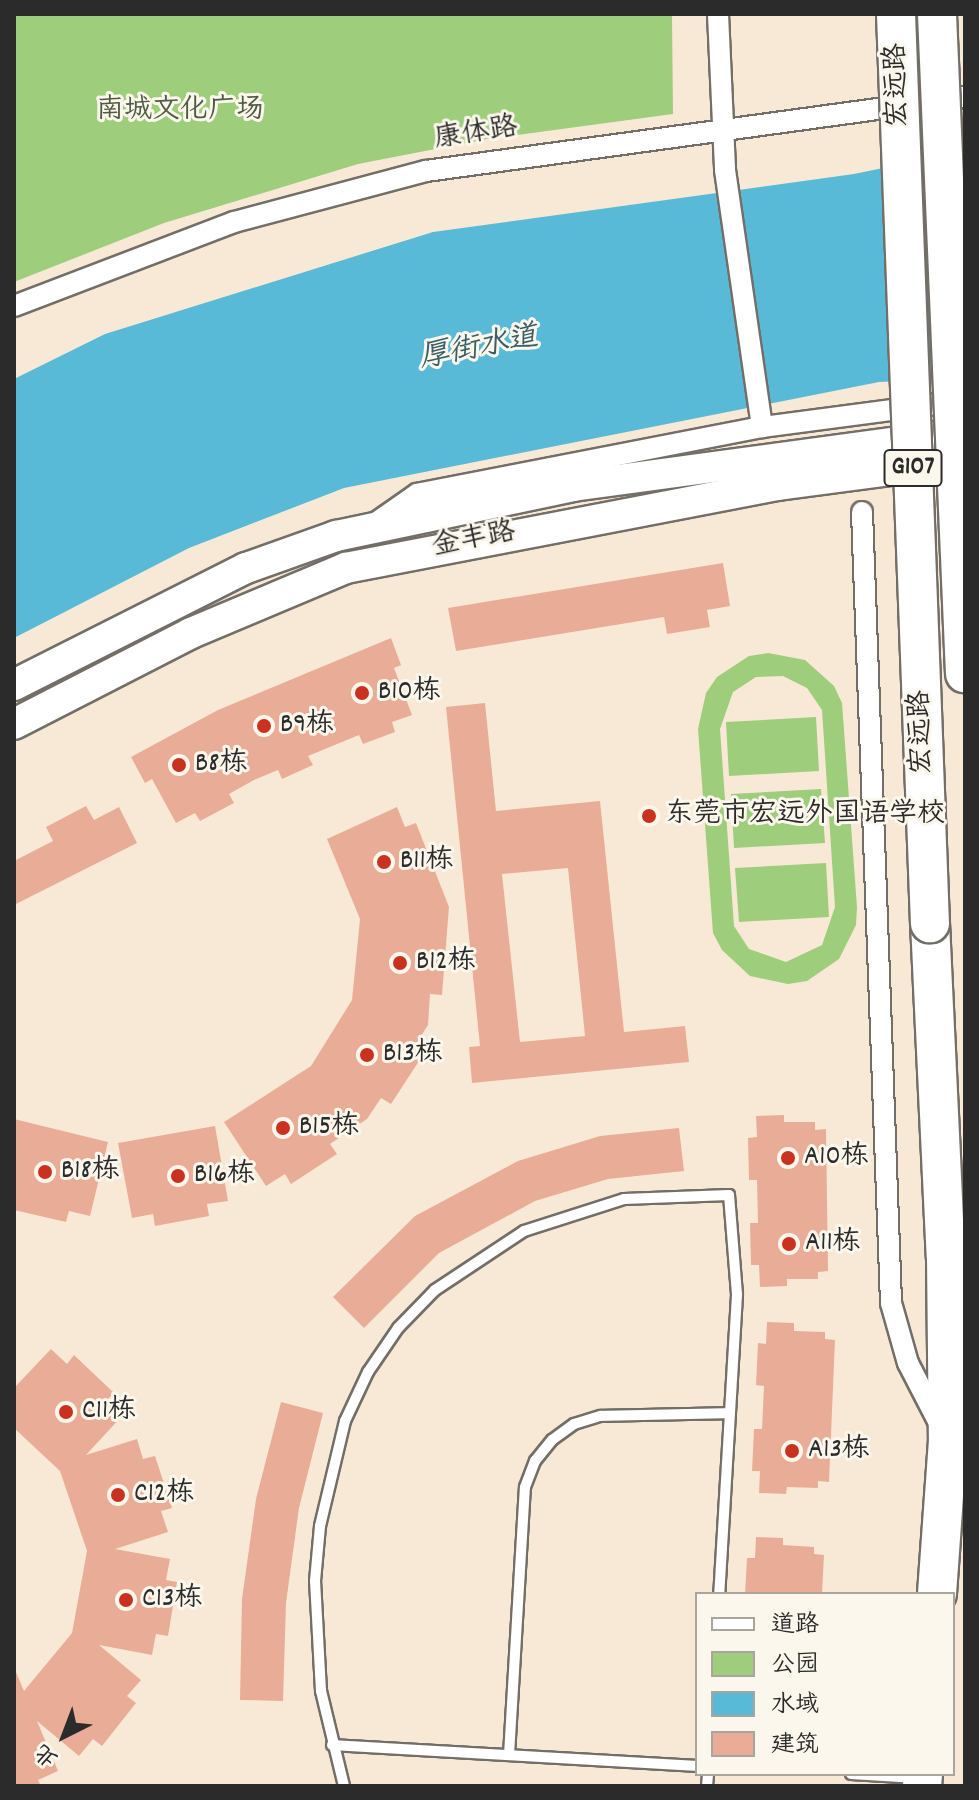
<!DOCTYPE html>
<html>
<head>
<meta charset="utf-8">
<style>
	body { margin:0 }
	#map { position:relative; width:979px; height:1800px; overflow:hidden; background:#f8e9d6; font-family:Dekko,"LXGW WenKai TC",sans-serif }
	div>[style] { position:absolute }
	.green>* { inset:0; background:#9ecd7b }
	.water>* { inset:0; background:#58bad6 }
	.building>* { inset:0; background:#e9ad97 }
	.roads { filter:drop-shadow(2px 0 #736e67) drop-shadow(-2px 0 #736e67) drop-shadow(0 2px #736e67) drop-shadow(0 -2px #736e67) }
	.lane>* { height:10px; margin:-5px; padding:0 5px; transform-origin:5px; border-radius:5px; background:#fff }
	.street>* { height:20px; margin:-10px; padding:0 10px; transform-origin:10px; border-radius:10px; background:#fff }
	.secondary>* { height:30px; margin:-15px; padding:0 15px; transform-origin:15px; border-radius:15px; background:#fff }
	.highway>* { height:38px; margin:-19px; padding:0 19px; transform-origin:19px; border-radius:19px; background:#fff }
	.bridges { filter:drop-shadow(2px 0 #736e67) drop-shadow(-2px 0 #736e67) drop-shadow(0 2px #736e67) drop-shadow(0 -2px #736e67) }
	.highway-bridge>* { height:38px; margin:-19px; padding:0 19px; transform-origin:19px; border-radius:19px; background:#fff }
	.dots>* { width:22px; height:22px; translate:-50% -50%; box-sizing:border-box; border:4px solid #fbf7ec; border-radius:50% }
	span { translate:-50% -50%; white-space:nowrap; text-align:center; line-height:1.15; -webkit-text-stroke:6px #fbf7ec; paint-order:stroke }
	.shield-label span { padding:2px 6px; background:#fbf7ec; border:2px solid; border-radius:6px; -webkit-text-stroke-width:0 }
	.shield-label { font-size:26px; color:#2b2b2b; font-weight:700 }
	.street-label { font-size:28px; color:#2b2b2b }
	.park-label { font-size:28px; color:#4e5c43 }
	.poi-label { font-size:28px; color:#2b2b2b }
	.left { translate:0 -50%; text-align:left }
	.water-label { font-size:30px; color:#3b5d67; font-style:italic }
	.frame { position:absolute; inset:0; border:16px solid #2b2b2b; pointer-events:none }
	.legend { position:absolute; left:695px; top:1592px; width:260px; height:184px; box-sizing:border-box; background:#fbf7ec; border:2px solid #a8a59f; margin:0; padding:10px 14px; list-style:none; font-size:24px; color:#2b2b2b }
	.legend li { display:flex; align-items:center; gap:16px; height:40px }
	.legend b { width:40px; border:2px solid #a8a59f }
	.north { position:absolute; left:24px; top:1696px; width:80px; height:80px; -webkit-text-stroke:6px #fbf7ec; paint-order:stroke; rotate:222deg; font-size:22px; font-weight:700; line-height:32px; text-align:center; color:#2b2b2b }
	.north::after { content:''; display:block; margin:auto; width:28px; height:36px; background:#2b2b2b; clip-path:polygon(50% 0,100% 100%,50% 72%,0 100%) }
</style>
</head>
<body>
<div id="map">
	<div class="green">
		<i style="clip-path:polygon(14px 14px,672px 14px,673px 114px,487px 139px,358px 164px,164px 223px,14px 282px)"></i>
		<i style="clip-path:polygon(evenodd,768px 653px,805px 660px,834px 686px,842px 703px,857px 907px,856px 925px,839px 959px,807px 981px,788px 984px,750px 976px,722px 950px,713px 933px,698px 729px,706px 693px,717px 677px,749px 656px,768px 653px,783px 676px,807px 688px,822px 710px,835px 907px,822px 945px,786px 962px,749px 949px,734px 926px,720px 729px,733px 692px,756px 677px,783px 676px)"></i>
		<i style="clip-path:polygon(816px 717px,819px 771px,729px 776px,726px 722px)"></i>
		<i style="clip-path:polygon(821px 789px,825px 843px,734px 848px,731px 794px)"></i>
		<i style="clip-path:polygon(826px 863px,829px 917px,739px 922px,735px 868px)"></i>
	</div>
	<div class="water">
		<i style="clip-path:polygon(965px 151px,965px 378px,879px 382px,344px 488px,189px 548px,14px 638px,14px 379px,105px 334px,433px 232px,854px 174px)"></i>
	</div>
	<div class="building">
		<i style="clip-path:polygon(723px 563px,730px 606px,707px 610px,710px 627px,667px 634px,664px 617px,456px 651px,448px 608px)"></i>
		<i style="clip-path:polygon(391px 638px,401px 665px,394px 668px,412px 715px,392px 722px,395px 732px,363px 744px,359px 735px,308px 756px,313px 765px,282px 779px,278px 770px,254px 780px,229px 794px,234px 803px,200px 821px,195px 813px,176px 823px,152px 779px,145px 783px,131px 757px,218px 710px)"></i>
		<i style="clip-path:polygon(evenodd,485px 703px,496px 811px,600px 801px,624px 1032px,685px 1026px,689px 1062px,472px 1083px,469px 1047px,480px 1046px,446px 707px,485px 703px,568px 868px,585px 1036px,520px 1042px,502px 874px,568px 868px)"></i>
		<i style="clip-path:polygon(86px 806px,94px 820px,119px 807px,137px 843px,14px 905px,14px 861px,53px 841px,46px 827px)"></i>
		<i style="clip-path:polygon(397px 807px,405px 827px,416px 823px,449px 907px,442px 995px,430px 994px,428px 1025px,411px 1052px,421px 1058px,391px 1104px,381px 1098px,367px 1119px,330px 1144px,337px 1154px,291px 1184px,285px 1174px,266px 1186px,224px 1122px,311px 1066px,352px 1000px,360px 919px,327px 839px)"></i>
		<i style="clip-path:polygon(784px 1115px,784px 1122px,815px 1122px,815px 1130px,826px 1129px,828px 1271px,818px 1272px,818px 1279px,787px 1279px,787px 1286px,760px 1287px,759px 1265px,751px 1265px,750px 1223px,758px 1223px,757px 1180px,749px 1180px,748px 1138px,757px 1137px,756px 1116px)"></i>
		<i style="clip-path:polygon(14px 1119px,108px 1142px,90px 1216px,69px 1211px,66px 1222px,14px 1210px)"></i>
		<i style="clip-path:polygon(215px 1126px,228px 1201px,207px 1204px,209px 1216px,155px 1226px,153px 1214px,132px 1218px,118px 1143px)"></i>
		<i style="clip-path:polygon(679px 1128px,684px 1171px,608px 1179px,535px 1201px,439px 1253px,364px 1328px,333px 1297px,415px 1216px,518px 1161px,600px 1136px)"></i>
		<i style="clip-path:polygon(767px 1322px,794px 1323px,794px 1331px,825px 1332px,825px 1339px,835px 1340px,829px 1482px,818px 1481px,818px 1488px,787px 1487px,786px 1494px,759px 1493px,760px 1471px,752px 1471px,754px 1429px,762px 1429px,763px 1407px,764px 1386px,756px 1385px,758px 1343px,766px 1344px)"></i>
		<i style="clip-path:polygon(51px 1349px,67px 1364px,74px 1355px,114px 1393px,106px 1401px,122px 1416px,86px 1455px,137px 1439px,143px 1459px,155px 1456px,172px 1508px,161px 1511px,168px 1532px,115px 1549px,170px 1559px,166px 1580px,177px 1582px,168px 1636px,156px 1634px,152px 1655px,99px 1645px,141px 1680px,127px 1696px,136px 1703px,102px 1746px,93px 1739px,79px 1756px,37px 1721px,58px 1771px,38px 1780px,41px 1786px,14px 1786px,14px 1667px,24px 1691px,72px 1633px,87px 1551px,60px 1471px,14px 1428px,14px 1388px)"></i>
		<i style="clip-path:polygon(281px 1402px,323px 1413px,299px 1508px,286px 1603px,283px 1701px,240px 1700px,242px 1599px,256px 1499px)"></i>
		<i style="clip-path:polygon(756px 1537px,783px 1538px,783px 1545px,814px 1547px,814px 1554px,824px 1555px,822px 1594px,745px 1594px,747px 1558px,755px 1558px)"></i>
	</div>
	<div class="roads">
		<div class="lane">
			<i style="left:332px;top:1745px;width:366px;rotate:3.3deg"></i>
			<i style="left:509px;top:1755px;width:268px;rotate:-86.6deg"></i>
			<i style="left:525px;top:1487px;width:28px;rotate:-69deg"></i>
			<i style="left:535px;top:1461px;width:27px;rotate:-51deg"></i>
			<i style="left:552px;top:1440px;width:27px;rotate:-36deg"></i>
			<i style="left:574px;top:1424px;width:28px;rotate:-17deg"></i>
			<i style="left:601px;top:1416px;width:129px;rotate:-1.3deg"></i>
			<i style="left:851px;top:1774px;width:66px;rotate:3.5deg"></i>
			<i style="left:344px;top:1786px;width:98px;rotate:-103.6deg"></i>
			<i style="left:321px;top:1691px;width:110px;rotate:-93.1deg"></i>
			<i style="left:315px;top:1581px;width:55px;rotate:-84.8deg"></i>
			<i style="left:320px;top:1526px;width:108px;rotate:-76.6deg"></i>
			<i style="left:345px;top:1421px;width:54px;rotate:-64.9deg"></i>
			<i style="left:368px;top:1372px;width:53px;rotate:-55.7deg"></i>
			<i style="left:398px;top:1328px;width:53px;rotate:-45.8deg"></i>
			<i style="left:435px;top:1290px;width:107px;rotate:-33.5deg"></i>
			<i style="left:524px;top:1231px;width:105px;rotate:-17.7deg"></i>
			<i style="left:624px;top:1199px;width:105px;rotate:-2.2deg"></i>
			<i style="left:729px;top:1195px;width:100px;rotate:85.4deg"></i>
			<i style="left:737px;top:1295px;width:300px;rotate:93.4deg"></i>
			<i style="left:707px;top:1786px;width:12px;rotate:-85deg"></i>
		</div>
		<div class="street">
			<i style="left:718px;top:14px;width:156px;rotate:87.4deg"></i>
			<i style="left:725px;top:170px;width:260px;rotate:81.8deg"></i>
			<i style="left:14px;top:306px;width:235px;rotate:-20.9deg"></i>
			<i style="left:234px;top:222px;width:199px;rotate:-14.9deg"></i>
			<i style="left:426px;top:171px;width:544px;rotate:-7.82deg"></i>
			<i style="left:862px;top:512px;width:792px;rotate:87.9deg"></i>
			<i style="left:891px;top:1303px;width:62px;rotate:74.2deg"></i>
			<i style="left:908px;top:1363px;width:70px;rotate:62.7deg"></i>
			<i style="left:377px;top:522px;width:49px;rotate:-35deg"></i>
			<i style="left:417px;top:494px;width:351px;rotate:-11deg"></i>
			<i style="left:762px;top:427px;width:200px;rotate:-7.5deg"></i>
		</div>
		<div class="secondary">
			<i style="left:14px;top:685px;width:260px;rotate:-26.8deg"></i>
			<i style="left:246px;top:568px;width:96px;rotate:-19.6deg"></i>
			<i style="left:336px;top:536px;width:242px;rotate:-11.9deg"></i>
			<i style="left:573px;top:486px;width:396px;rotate:-7.7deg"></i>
			<i style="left:14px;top:724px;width:199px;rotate:-27.2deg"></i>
			<i style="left:191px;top:633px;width:168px;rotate:-22.8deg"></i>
			<i style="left:346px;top:568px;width:440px;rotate:-10.9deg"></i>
			<i style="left:778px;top:485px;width:189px;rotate:-7.6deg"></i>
		</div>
		<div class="highway">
			<i style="left:930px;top:923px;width:334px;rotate:87.3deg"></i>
			<i style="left:946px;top:1257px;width:183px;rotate:89.4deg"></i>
			<i style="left:948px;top:1440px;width:154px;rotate:94.1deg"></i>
			<i style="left:922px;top:1786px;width:12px;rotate:-85deg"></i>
		</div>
	</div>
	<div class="bridges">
		<div class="highway-bridge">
			<i style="left:896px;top:14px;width:910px;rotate:87.86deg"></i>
			<i style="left:937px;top:14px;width:660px;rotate:87.57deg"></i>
		</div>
	</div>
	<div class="dots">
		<i style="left:362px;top:693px;background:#c8321e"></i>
		<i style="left:264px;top:726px;background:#c8321e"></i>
		<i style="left:179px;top:765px;background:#c8321e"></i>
		<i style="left:649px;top:816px;background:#c8321e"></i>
		<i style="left:384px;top:862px;background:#c8321e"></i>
		<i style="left:400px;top:963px;background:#c8321e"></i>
		<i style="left:367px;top:1055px;background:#c8321e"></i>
		<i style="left:283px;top:1128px;background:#c8321e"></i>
		<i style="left:788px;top:1158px;background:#c8321e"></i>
		<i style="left:45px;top:1172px;background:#c8321e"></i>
		<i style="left:178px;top:1176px;background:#c8321e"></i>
		<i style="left:789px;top:1244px;background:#c8321e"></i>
		<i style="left:66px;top:1412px;background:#c8321e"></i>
		<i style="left:792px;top:1451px;background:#c8321e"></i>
		<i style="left:118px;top:1495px;background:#c8321e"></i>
		<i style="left:126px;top:1600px;background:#c8321e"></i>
	</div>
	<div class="shield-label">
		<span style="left:913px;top:468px">G107</span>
	</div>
	<div class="street-label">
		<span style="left:899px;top:85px;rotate:-92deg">宏远路</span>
		<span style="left:476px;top:135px;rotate:-9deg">康体路</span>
		<span style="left:474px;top:541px;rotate:-11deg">金丰路</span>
		<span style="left:923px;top:732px;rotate:-92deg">宏远路</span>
	</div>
	<div class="park-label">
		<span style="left:180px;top:112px">南城文化广场</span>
	</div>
	<div class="poi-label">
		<span class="left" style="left:378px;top:693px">B10栋</span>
		<span class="left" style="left:280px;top:726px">B9栋</span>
		<span class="left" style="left:195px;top:765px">B8栋</span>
		<span class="left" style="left:665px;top:816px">东莞市宏远外国语学校</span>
		<span class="left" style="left:400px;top:862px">B11栋</span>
		<span class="left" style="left:416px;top:963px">B12栋</span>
		<span class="left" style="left:383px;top:1055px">B13栋</span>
		<span class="left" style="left:299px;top:1128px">B15栋</span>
		<span class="left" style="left:804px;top:1158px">A10栋</span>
		<span class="left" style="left:61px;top:1172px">B18栋</span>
		<span class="left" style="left:194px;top:1176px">B16栋</span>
		<span class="left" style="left:805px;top:1244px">A11栋</span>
		<span class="left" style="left:82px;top:1412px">C11栋</span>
		<span class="left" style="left:808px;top:1451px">A13栋</span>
		<span class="left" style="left:134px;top:1495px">C12栋</span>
		<span class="left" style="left:142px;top:1600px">C13栋</span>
	</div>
	<div class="water-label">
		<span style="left:479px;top:350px;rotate:-11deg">厚街水道</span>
	</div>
	<div class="frame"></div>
	<ul class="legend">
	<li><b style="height:10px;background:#fff"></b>道路</li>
	<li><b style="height:22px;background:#9ecd7b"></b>公园</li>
	<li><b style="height:22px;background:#58bad6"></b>水域</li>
	<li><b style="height:22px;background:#e9ad97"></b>建筑</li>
	</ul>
	<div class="north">北</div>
</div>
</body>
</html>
